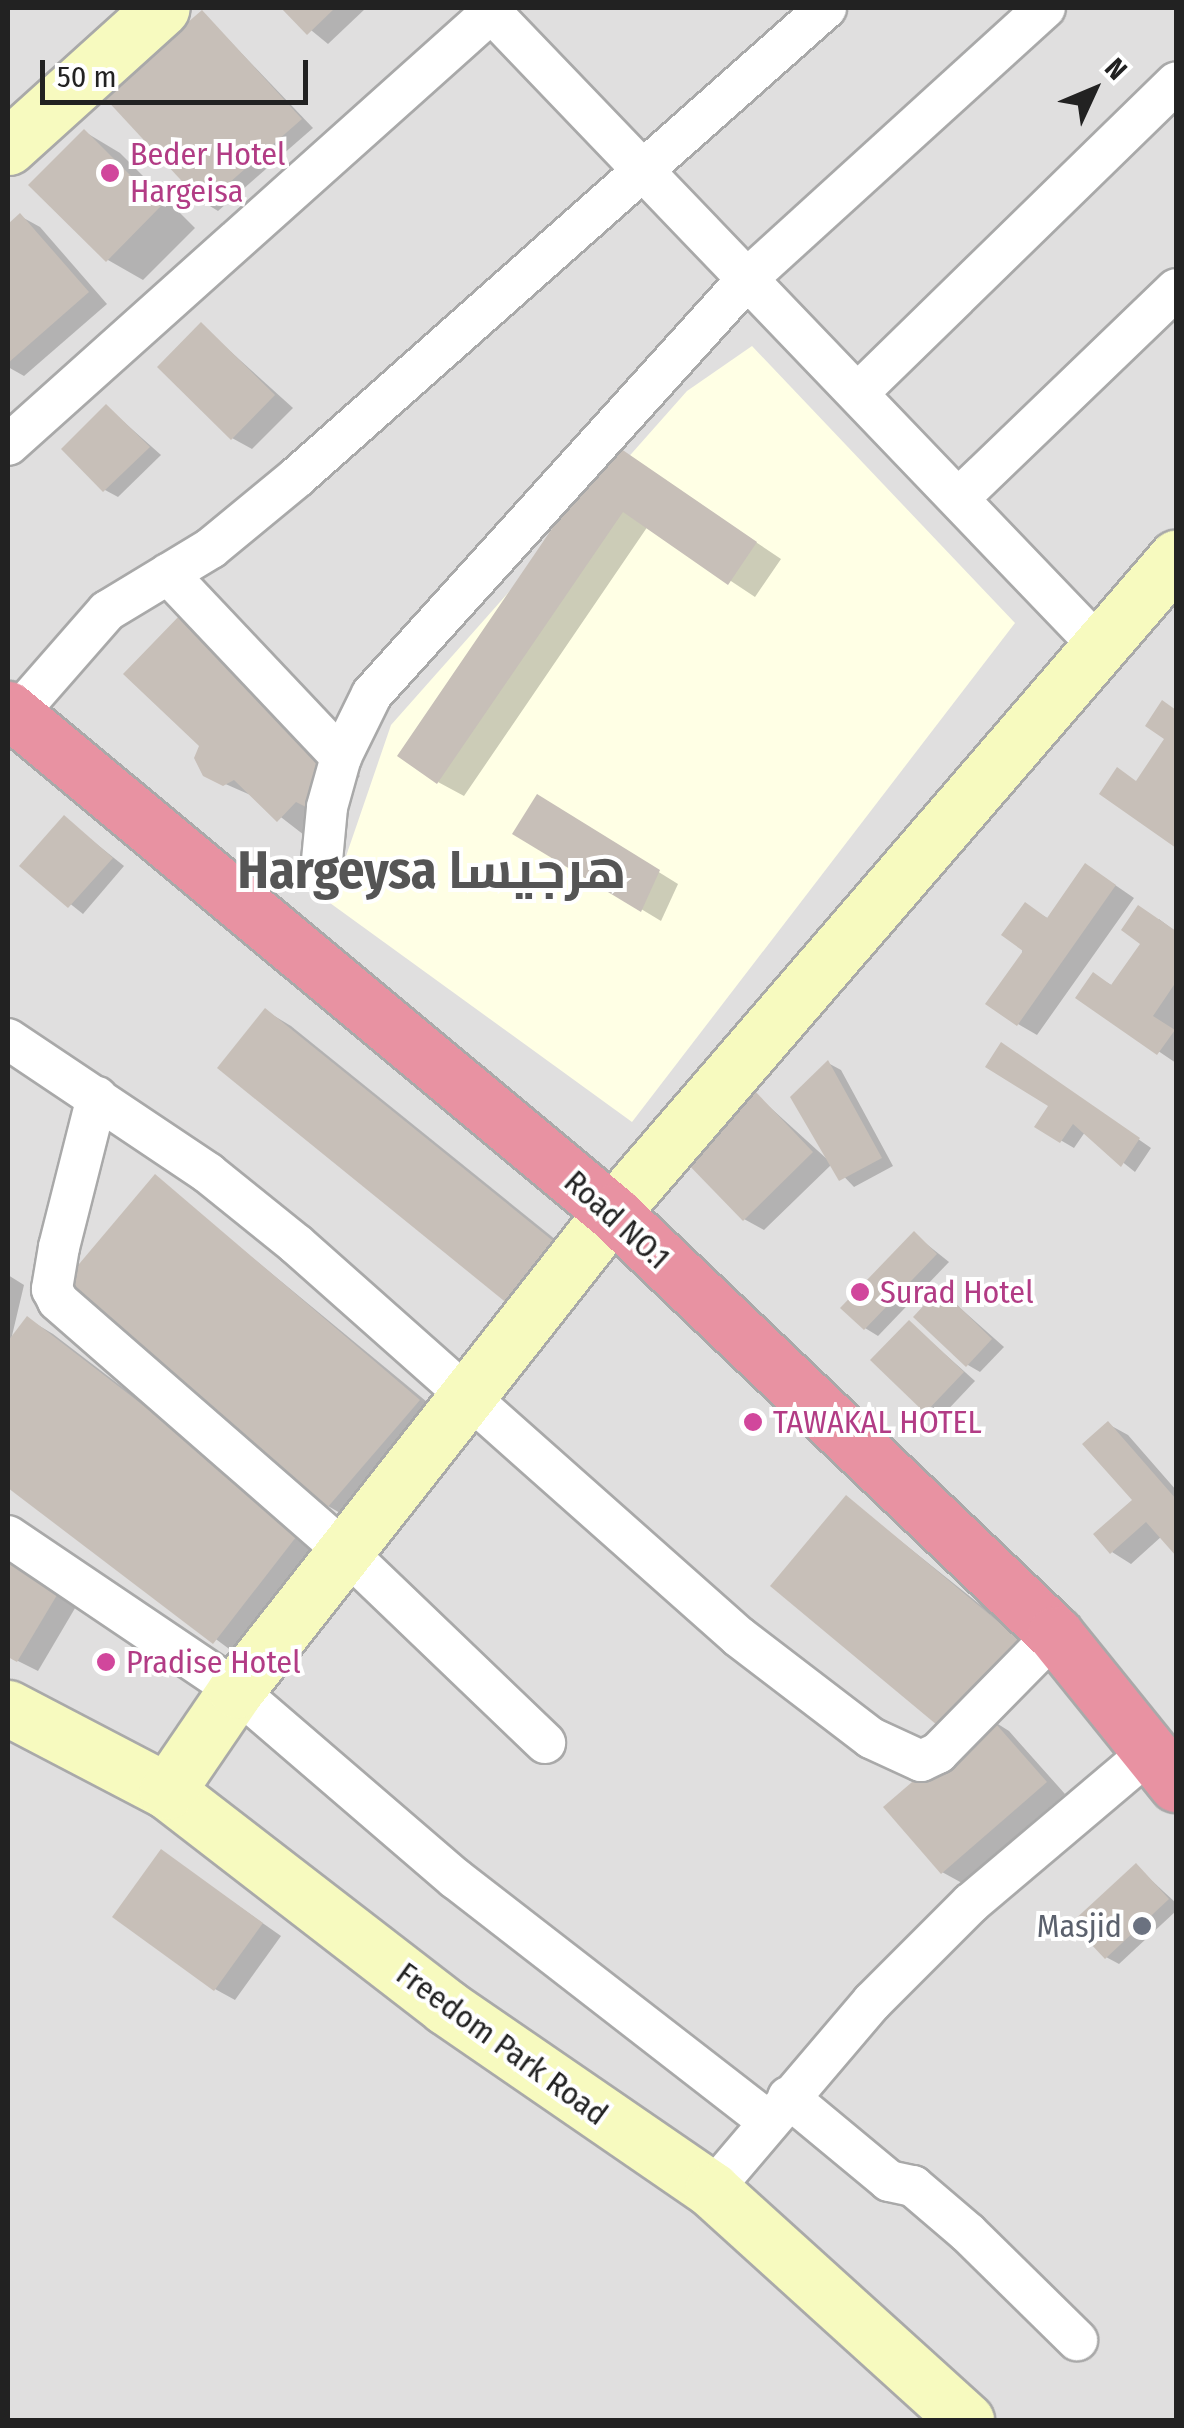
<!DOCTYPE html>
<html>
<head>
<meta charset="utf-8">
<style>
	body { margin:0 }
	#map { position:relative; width:1184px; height:2428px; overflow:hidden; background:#f2efe9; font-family:"Fira Sans Condensed",Cairo,sans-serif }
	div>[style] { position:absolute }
	.residential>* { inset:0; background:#e0dfdf }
	.education>* { inset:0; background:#ffffe5 }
	.shadow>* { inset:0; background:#0003 }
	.building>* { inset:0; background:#c7bfb8 }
	.roads { filter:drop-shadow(2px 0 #a9a9a9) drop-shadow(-2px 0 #a9a9a9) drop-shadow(0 2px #a9a9a9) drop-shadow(0 -2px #a9a9a9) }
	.street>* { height:40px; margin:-20px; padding:0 20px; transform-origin:20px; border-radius:20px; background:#fff }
	.secondary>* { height:55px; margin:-27.5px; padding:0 27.5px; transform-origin:27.5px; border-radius:27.5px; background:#f7fabf }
	.highway>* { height:55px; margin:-27.5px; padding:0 27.5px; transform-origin:27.5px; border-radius:27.5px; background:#e892a2 }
	.dots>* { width:28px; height:28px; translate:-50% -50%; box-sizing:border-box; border:5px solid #fff; border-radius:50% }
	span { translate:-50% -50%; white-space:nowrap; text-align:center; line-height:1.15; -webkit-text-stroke:8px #fff; paint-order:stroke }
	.hotel-label { font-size:32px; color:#b23c85 }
	.left { translate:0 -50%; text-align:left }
	.street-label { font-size:32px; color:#222 }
	.worship-label { font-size:32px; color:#5b616d }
	.right { translate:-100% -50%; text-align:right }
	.town-label { font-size:52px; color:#555; font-weight:700 }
	.frame { position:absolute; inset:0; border:10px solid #222; pointer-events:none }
	.north { position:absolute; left:1044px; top:40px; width:100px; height:100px; -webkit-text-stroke:8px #fff; paint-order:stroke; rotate:46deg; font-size:28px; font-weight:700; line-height:40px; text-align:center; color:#222 }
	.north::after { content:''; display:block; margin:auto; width:35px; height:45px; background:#222; clip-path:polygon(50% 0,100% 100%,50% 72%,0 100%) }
	.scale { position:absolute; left:40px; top:60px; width:268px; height:45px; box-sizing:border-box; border:5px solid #222; border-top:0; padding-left:12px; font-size:30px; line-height:35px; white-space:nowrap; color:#222; -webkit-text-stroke:8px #fff; paint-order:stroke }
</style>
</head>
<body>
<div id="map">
	<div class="residential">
		<i style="clip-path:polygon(8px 8px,1176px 8px,1176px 2420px,8px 2420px)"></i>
	</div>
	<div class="education">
		<i style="clip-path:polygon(752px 346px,1015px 623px,632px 1122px,330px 903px,391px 725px,687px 391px)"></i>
	</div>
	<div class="shadow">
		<i style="clip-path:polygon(284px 8px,366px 8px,328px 44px)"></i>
		<i style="clip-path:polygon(203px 13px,313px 128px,218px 211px,205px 203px)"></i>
		<i style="clip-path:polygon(85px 132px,120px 153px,195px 228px,143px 280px,108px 260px)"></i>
		<i style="clip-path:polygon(20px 216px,40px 227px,107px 304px,24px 376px,8px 367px,8px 228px)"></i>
		<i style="clip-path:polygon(201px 325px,293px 408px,252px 449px,232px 438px)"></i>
		<i style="clip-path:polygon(107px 407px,161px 455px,118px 497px,105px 490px)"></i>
		<i style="clip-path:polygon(611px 445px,781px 559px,755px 597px,648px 526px,464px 796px,438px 782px)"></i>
		<i style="clip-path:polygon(209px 630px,360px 776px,342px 795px,349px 807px,344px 819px,323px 815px,304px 835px,255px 797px,205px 775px)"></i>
		<i style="clip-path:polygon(1163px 703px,1176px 711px,1176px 844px,1103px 793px,1138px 782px,1168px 738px)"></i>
		<i style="clip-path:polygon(557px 809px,678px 884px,661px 921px,515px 833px)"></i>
		<i style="clip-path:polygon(64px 818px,124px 866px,83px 914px,23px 866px)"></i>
		<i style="clip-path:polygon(1105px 878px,1134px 898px,1037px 1035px,1018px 1024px,1025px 905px,1049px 919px)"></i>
		<i style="clip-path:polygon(1159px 919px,1176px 932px,1176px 1063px,1078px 997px,1094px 975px,1113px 986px)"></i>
		<i style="clip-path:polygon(266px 1011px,291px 1026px,592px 1269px,520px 1311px)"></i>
		<i style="clip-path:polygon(1015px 1053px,1151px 1148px,1135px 1172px,1085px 1132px,1074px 1148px,1038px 1127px,1052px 1105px)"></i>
		<i style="clip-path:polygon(828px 1063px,841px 1070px,893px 1166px,854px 1187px,832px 1164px,764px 1230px,744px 1219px,752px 1091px,828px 1160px)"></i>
		<i style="clip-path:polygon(156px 1178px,444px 1416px,354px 1521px,328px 1506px)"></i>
		<i style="clip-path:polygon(914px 1234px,949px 1262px,878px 1336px,865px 1328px)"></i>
		<i style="clip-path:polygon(8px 1275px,24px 1285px,11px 1340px,28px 1319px,53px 1334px,327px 1544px,240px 1657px,8px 1485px)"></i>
		<i style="clip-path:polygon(941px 1291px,1004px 1347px,980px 1372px,968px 1365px)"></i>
		<i style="clip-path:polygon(910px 1323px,975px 1381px,940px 1418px,927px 1411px)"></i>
		<i style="clip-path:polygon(1108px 1424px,1128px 1435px,1176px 1490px,1176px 1552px,1162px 1536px,1131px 1564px,1112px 1552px,1136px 1500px)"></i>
		<i style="clip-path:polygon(847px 1498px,1043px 1655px,990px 1719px,1009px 1731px,1065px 1794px,962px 1883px,942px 1872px,965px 1740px)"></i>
		<i style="clip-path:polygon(8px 1560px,81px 1598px,38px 1671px,8px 1656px)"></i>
		<i style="clip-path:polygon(162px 1852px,281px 1936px,235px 2000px,215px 1989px)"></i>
		<i style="clip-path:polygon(1136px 1866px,1176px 1903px,1176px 1911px,1119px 1964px,1106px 1957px)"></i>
	</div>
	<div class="building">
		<i style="clip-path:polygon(281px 8px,335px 8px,307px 35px)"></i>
		<i style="clip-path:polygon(202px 10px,302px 119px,204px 205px,103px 96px)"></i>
		<i style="clip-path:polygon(84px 129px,161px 206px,106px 262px,28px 185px)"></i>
		<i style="clip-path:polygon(20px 213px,89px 292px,8px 363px,8px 224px)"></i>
		<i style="clip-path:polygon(201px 322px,275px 395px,231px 440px,157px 367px)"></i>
		<i style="clip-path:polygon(106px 404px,150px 447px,103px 492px,61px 449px)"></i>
		<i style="clip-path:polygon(611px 442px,757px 542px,728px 585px,623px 512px,437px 784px,397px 756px)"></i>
		<i style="clip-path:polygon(183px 612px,336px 760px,308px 808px,296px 802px,277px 822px,234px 780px,223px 786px,203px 776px,194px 758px,199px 746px,123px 674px)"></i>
		<i style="clip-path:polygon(1162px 700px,1176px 710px,1176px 848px,1099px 794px,1117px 767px,1136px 781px,1164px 739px,1145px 726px)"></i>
		<i style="clip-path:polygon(537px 794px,660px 870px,641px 912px,512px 834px)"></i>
		<i style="clip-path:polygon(64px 815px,113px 858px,68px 908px,19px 866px)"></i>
		<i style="clip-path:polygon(1085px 863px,1116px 885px,1017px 1026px,985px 1004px,1023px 951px,1001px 935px,1025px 902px,1047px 918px)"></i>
		<i style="clip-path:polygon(1138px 905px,1176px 931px,1176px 982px,1153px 1016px,1175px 1030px,1157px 1055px,1075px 998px,1093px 972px,1111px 985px,1140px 944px,1121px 930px)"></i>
		<i style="clip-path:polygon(265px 1008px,568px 1253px,519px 1313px,217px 1068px)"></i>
		<i style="clip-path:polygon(1001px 1042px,1140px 1138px,1121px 1167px,1073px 1124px,1060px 1143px,1034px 1127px,1048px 1106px,985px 1067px)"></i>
		<i style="clip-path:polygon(828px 1060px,882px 1158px,839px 1181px,790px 1097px)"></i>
		<i style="clip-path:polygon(752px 1088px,813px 1152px,743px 1221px,681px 1157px)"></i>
		<i style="clip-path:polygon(155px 1174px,420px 1400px,327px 1508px,63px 1283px)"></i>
		<i style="clip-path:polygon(914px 1231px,937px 1254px,864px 1330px,840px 1308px)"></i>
		<i style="clip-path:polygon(940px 1288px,992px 1339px,966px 1367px,913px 1317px)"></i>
		<i style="clip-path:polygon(27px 1316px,303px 1528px,213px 1644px,8px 1488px,8px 1341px)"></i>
		<i style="clip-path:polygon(909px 1320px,964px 1372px,925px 1413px,870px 1360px)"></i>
		<i style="clip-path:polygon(1108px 1421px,1176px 1499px,1176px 1556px,1146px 1522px,1110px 1554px,1093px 1534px,1132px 1500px,1082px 1444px)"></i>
		<i style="clip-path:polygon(846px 1495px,1019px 1639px,943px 1730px,770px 1586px)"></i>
		<i style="clip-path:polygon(8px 1557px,63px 1585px,17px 1662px,8px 1657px)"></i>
		<i style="clip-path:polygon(989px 1716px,1047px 1782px,941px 1874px,883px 1807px)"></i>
		<i style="clip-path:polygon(161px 1849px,263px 1923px,214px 1991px,112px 1917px)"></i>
		<i style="clip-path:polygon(1136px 1863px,1169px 1899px,1105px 1959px,1071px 1923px)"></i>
	</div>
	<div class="roads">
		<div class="street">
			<i style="left:491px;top:12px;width:877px;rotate:46.2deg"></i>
			<i style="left:859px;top:392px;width:443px;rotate:-44.3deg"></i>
			<i style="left:8px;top:445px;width:655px;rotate:-41.84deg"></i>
			<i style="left:959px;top:498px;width:301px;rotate:-43.9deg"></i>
			<i style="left:168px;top:574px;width:252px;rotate:46.6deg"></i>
			<i style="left:16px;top:715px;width:138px;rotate:-48.8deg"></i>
			<i style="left:107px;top:611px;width:122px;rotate:-31.2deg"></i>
			<i style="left:211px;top:548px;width:112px;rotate:-39.5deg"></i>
			<i style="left:297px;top:477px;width:707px;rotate:-41.56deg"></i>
			<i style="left:321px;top:871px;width:64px;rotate:-84.6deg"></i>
			<i style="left:327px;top:807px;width:52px;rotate:-74.4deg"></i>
			<i style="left:341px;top:757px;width:70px;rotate:-63.8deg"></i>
			<i style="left:372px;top:694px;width:562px;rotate:-47.88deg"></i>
			<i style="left:749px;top:277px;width:400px;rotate:-42.3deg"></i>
			<i style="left:8px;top:1039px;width:241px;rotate:33.8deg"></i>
			<i style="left:208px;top:1173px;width:113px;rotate:38.9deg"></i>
			<i style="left:296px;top:1244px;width:592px;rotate:41.58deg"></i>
			<i style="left:739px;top:1637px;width:166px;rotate:37.4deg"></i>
			<i style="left:871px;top:1738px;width:55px;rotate:24.7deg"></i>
			<i style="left:921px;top:1761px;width:19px;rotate:-25deg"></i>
			<i style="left:938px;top:1753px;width:167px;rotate:-45.5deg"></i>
			<i style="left:97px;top:1097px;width:155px;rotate:104.2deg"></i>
			<i style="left:59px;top:1247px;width:43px;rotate:99.5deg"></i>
			<i style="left:52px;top:1289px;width:13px;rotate:63deg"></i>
			<i style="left:58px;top:1301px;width:382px;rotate:41.1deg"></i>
			<i style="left:346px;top:1552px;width:276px;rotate:43.8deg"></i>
			<i style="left:8px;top:1536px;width:275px;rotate:34deg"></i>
			<i style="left:236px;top:1690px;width:290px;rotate:40.7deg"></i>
			<i style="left:456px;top:1879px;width:395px;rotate:37.8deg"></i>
			<i style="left:788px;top:2097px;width:131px;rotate:39.7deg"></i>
			<i style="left:889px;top:2181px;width:25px;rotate:12deg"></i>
			<i style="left:913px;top:2186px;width:72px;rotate:40.5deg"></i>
			<i style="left:968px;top:2233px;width:153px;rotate:44.5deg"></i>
			<i style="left:712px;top:2190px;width:247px;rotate:-49.6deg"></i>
			<i style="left:872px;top:2002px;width:140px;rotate:-45deg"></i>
			<i style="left:971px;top:1903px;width:234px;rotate:-40.2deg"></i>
		</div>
		<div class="secondary">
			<i style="left:8px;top:147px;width:207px;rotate:-42.1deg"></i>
			<i style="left:8px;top:1708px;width:179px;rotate:27.6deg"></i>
			<i style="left:167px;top:1791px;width:353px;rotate:37.7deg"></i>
			<i style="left:446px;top:2007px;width:323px;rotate:34.5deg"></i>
			<i style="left:712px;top:2190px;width:343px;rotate:42.2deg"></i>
			<i style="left:167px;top:1791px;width:122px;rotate:-55.7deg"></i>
			<i style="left:236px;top:1690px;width:608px;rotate:-51.81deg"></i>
			<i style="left:612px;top:1212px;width:864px;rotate:-49.23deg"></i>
		</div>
		<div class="highway">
			<i style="left:8px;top:709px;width:786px;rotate:39.79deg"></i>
			<i style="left:612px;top:1212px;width:612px;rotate:43.61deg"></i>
			<i style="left:1055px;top:1634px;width:193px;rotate:51.1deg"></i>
		</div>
	</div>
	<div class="dots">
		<i style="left:110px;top:173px;background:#d1479c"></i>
		<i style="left:860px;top:1292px;background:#d1479c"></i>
		<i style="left:753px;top:1422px;background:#d1479c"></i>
		<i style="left:106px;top:1662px;background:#d1479c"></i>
		<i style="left:1142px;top:1926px;background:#6b7280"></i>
	</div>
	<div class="hotel-label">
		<span class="left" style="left:130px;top:173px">Beder Hotel<br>Hargeisa</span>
		<span class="left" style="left:880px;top:1292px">Surad Hotel</span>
		<span class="left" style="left:773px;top:1422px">TAWAKAL HOTEL</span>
		<span class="left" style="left:126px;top:1662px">Pradise Hotel</span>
	</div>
	<div class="street-label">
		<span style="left:617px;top:1220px;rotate:42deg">Road NO.1</span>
		<span style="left:502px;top:2044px;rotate:36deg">Freedom Park Road</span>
	</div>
	<div class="worship-label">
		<span class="right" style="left:1122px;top:1926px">Masjid</span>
	</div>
	<div class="town-label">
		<span style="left:432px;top:871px">Hargeysa هرجيسا</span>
	</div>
	<div class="frame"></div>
	<div class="north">N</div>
	<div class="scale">50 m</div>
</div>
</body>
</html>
